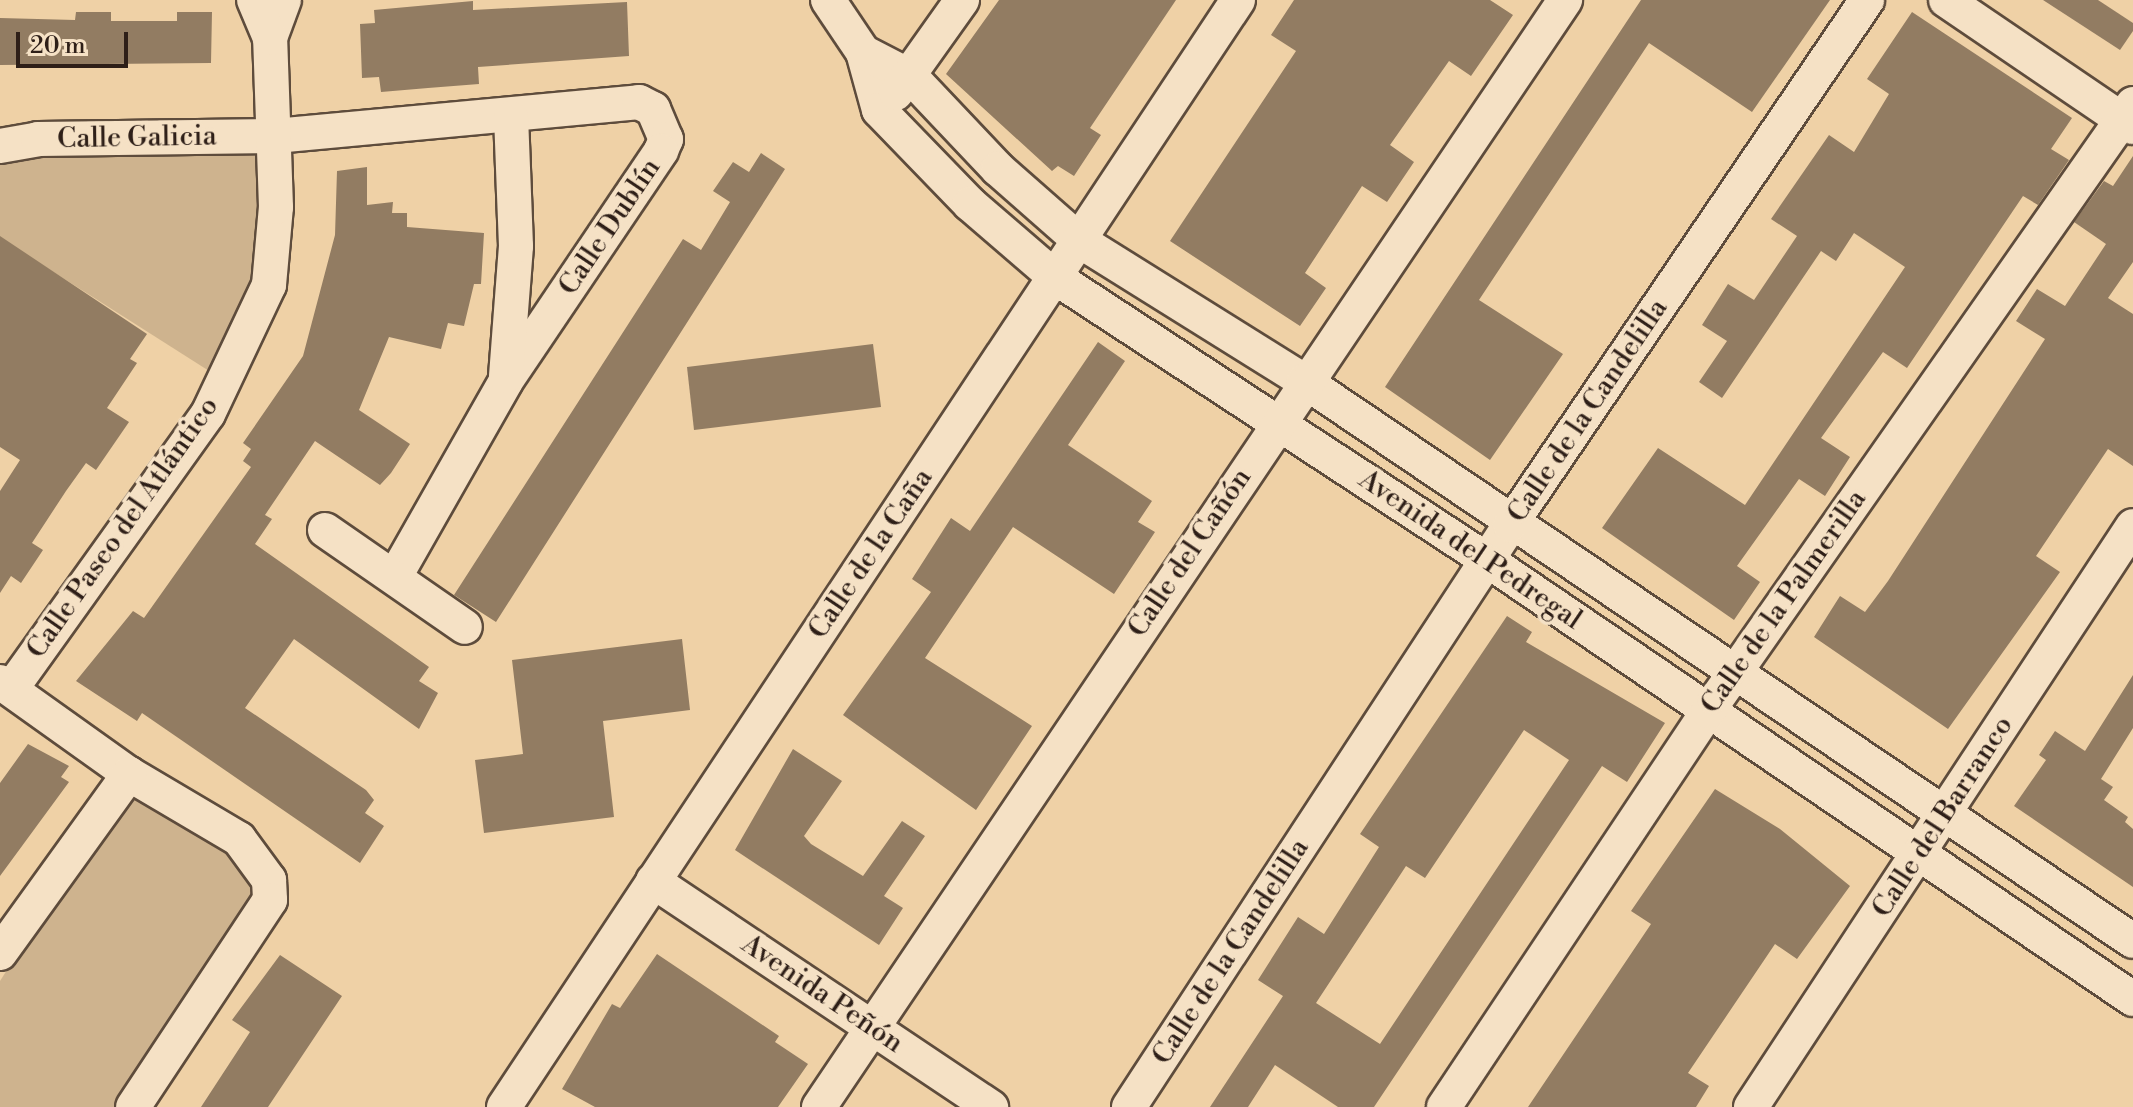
<!DOCTYPE html>
<html>
<head>
<meta charset="utf-8">
<style>
	body { margin:0 }
	#map { position:relative; width:2133px; height:1107px; overflow:hidden; background:#efd1a6; font-family:"Libre Bodoni",serif }
	div>[style] { position:absolute }
	.green>* { inset:0; background:#ceb38e }
	.building>* { inset:0; background:#927c62 }
	.roads { filter:drop-shadow(2px 0 #5e4c3c) drop-shadow(-2px 0 #5e4c3c) drop-shadow(0 2px #5e4c3c) drop-shadow(0 -2px #5e4c3c) }
	.minor>* { height:34px; margin:-17px; padding:0 17px; transform-origin:17px; border-radius:17px; background:#f5e1c5 }
	span { translate:-50% -50%; white-space:nowrap; text-align:center; line-height:1.15; -webkit-text-stroke:7px #f5e1c5; paint-order:stroke }
	.street-label { font-size:28px; color:#2e1f18 }
	.scale { position:absolute; left:16px; top:32px; width:112px; height:36px; box-sizing:border-box; border:4px solid #2e1f18; border-top:0; padding-left:10px; font-size:24px; line-height:28px; white-space:nowrap; color:#2e1f18; -webkit-text-stroke:6px #f5e1c5; paint-order:stroke }
</style>
</head>
<body>
<div id="map">
	<div class="green">
		<i style="clip-path:polygon(268px 144px,262px 284px,217px 376px,0 238px,0 147px)"></i>
		<i style="clip-path:polygon(130px 777px,267px 880px,124px 1107px,0 1107px,0 981px)"></i>
	</div>
	<div class="building">
		<i style="clip-path:polygon(999px 0,1176px 0,1090px 128px,1101px 135px,1074px 176px,1058px 166px,1052px 171px,946px 74px)"></i>
		<i style="clip-path:polygon(1294px 0,1490px 0,1513px 15px,1471px 76px,1449px 61px,1390px 145px,1414px 162px,1387px 202px,1362px 186px,1305px 273px,1326px 288px,1300px 326px,1170px 241px,1296px 51px,1271px 35px)"></i>
		<i style="clip-path:polygon(1641px 0,1830px 0,1752px 112px,1649px 43px,1479px 300px,1563px 354px,1490px 460px,1385px 387px)"></i>
		<i style="clip-path:polygon(2043px 0,2098px 0,2133px 23px,2133px 31px,2120px 50px)"></i>
		<i style="clip-path:polygon(473px 1px,473px 10px,627px 2px,629px 56px,478px 67px,479px 84px,428px 88px,381px 92px,379px 77px,362px 78px,360px 24px,375px 23px,374px 10px)"></i>
		<i style="clip-path:polygon(76px 12px,111px 12px,111px 21px,177px 21px,177px 12px,212px 12px,211px 63px,0 65px,0 18px,75px 20px)"></i>
		<i style="clip-path:polygon(1912px 12px,2072px 118px,2051px 149px,2069px 160px,2038px 205px,2023px 196px,1907px 368px,1883px 352px,1821px 438px,1850px 457px,1825px 496px,1799px 479px,1737px 566px,1760px 582px,1734px 620px,1602px 528px,1658px 448px,1745px 505px,1905px 267px,1854px 233px,1836px 261px,1821px 251px,1722px 398px,1699px 382px,1727px 341px,1702px 325px,1728px 284px,1754px 300px,1797px 236px,1771px 219px,1829px 135px,1854px 152px,1889px 94px,1867px 79px)"></i>
		<i style="clip-path:polygon(761px 153px,785px 169px,496px 622px,454px 595px,683px 239px,701px 250px,730px 202px,713px 191px,733px 162px,749px 172px)"></i>
		<i style="clip-path:polygon(2133px 156px,2133px 262px,2108px 298px,2133px 314px,2133px 466px,2108px 449px,2036px 556px,2060px 572px,1948px 729px,1814px 637px,1840px 596px,1865px 612px,1888px 581px,2045px 339px,2016px 321px,2037px 289px,2065px 306px,2106px 244px,2074px 222px,2104px 181px,2113px 186px)"></i>
		<i style="clip-path:polygon(367px 167px,367px 205px,393px 202px,392px 213px,407px 213px,407px 227px,484px 233px,481px 284px,474px 284px,464px 326px,448px 323px,441px 349px,389px 337px,359px 410px,410px 444px,391px 473px,380px 485px,315px 441px,265px 515px,272px 519px,255px 544px,429px 667px,419px 681px,438px 693px,419px 729px,294px 639px,245px 708px,366px 790px,374px 800px,365px 813px,384px 826px,360px 863px,142px 713px,137px 721px,76px 681px,133px 611px,144px 618px,251px 467px,243px 461px,251px 449px,243px 443px,303px 356px,335px 235px,337px 171px)"></i>
		<i style="clip-path:polygon(0 236px,147px 334px,130px 359px,137px 363px,107px 408px,129px 422px,96px 470px,86px 463px,66px 491px,32px 543px,43px 550px,21px 583px,11px 576px,0 593px,0 491px,20px 460px,0 447px)"></i>
		<i style="clip-path:polygon(1098px 342px,1125px 361px,1068px 445px,1152px 501px,1138px 522px,1155px 532px,1114px 594px,1013px 527px,925px 658px,1032px 726px,976px 810px,843px 715px,931px 592px,912px 579px,951px 518px,970px 531px)"></i>
		<i style="clip-path:polygon(873px 344px,881px 407px,694px 430px,687px 367px)"></i>
		<i style="clip-path:polygon(evenodd,1507px 616px,1532px 632px,1526px 642px,1665px 723px,1627px 782px,1602px 766px,1374px 1107px,1338px 1107px,1275px 1065px,1248px 1107px,1210px 1107px,1283px 996px,1258px 980px,1298px 917px,1324px 934px,1379px 847px,1360px 834px,1507px 616px,1524px 730px,1569px 760px,1380px 1044px,1316px 1003px,1406px 866px,1425px 878px,1524px 730px)"></i>
		<i style="clip-path:polygon(682px 639px,690px 710px,603px 721px,614px 817px,484px 833px,475px 760px,523px 754px,512px 660px)"></i>
		<i style="clip-path:polygon(2133px 675px,2133px 728px,2101px 779px,2113px 787px,2104px 800px,2128px 817px,2125px 822px,2133px 829px,2133px 887px,2014px 806px,2046px 760px,2039px 755px,2055px 731px,2085px 751px)"></i>
		<i style="clip-path:polygon(28px 744px,69px 766px,61px 777px,69px 782px,0 876px,0 783px)"></i>
		<i style="clip-path:polygon(793px 749px,842px 781px,804px 836px,811px 844px,863px 876px,902px 821px,925px 836px,884px 896px,903px 908px,879px 945px,735px 850px)"></i>
		<i style="clip-path:polygon(1715px 789px,1780px 829px,1850px 886px,1797px 959px,1775px 944px,1688px 1073px,1709px 1086px,1696px 1107px,1528px 1107px,1651px 924px,1631px 911px)"></i>
		<i style="clip-path:polygon(657px 954px,779px 1036px,775px 1042px,808px 1064px,778px 1107px,595px 1107px,562px 1089px,612px 1004px,620px 1008px)"></i>
		<i style="clip-path:polygon(280px 955px,342px 996px,268px 1107px,201px 1107px,250px 1032px,232px 1020px)"></i>
	</div>
	<div class="roads">
		<div class="minor">
			<i style="left:828px;top:0;width:63px;rotate:56.1deg"></i>
			<i style="left:863px;top:52px;width:60px;rotate:74.6deg"></i>
			<i style="left:879px;top:110px;width:131px;rotate:45.9deg"></i>
			<i style="left:970px;top:204px;width:113px;rotate:40.7deg"></i>
			<i style="left:1056px;top:278px;width:515px;rotate:33.2deg"></i>
			<i style="left:1487px;top:560px;width:781px;rotate:34.2deg"></i>
			<i style="left:1946px;top:0;width:226px;rotate:34.2deg"></i>
			<i style="left:270px;top:38px;width:40px;rotate:-69.8deg"></i>
			<i style="left:863px;top:52px;width:54px;rotate:27.5deg"></i>
			<i style="left:911px;top:77px;width:127px;rotate:46.6deg"></i>
			<i style="left:998px;top:169px;width:109px;rotate:41.3deg"></i>
			<i style="left:1080px;top:241px;width:264px;rotate:32deg"></i>
			<i style="left:1304px;top:381px;width:1000px;rotate:34.04deg"></i>
			<i style="left:896px;top:93px;width:114px;rotate:-54.6deg"></i>
			<i style="left:0;top:146px;width:39px;rotate:-10deg"></i>
			<i style="left:38px;top:139px;width:237px;rotate:-0.7deg"></i>
			<i style="left:275px;top:136px;width:366px;rotate:-5.3deg"></i>
			<i style="left:639px;top:102px;width:16px;rotate:27deg"></i>
			<i style="left:653px;top:109px;width:33px;rotate:67deg"></i>
			<i style="left:666px;top:139px;width:13px;rotate:113deg"></i>
			<i style="left:661px;top:151px;width:277px;rotate:124deg"></i>
			<i style="left:506px;top:381px;width:224px;rotate:119.6deg"></i>
			<i style="left:506px;top:376px;width:130px;rotate:-85.6deg"></i>
			<i style="left:516px;top:246px;width:128px;rotate:-92.2deg"></i>
			<i style="left:325px;top:530px;width:170px;rotate:34.7deg"></i>
			<i style="left:0;top:682px;width:158px;rotate:35.5deg"></i>
			<i style="left:129px;top:774px;width:128px;rotate:30.6deg"></i>
			<i style="left:239px;top:839px;width:51px;rotate:53.8deg"></i>
			<i style="left:269px;top:880px;width:20px;rotate:87deg"></i>
			<i style="left:270px;top:900px;width:248px;rotate:123.5deg"></i>
			<i style="left:11px;top:689px;width:338px;rotate:-54.4deg"></i>
			<i style="left:208px;top:414px;width:143px;rotate:-64.7deg"></i>
			<i style="left:269px;top:285px;width:78px;rotate:-84.9deg"></i>
			<i style="left:276px;top:207px;width:169px;rotate:-92deg"></i>
			<i style="left:270px;top:38px;width:41px;rotate:-112.8deg"></i>
			<i style="left:653px;top:881px;width:407px;rotate:33.8deg"></i>
			<i style="left:0;top:953px;width:221px;rotate:-54.2deg"></i>
			<i style="left:504px;top:1107px;width:1328px;rotate:-56.45deg"></i>
			<i style="left:819px;top:1107px;width:1335px;rotate:-56.02deg"></i>
			<i style="left:1129px;top:1107px;width:696px;rotate:-56.79deg"></i>
			<i style="left:1510px;top:525px;width:635px;rotate:-55.78deg"></i>
			<i style="left:1444px;top:1107px;width:476px;rotate:-56.3deg"></i>
			<i style="left:1708px;top:711px;width:741px;rotate:-55deg"></i>
			<i style="left:1751px;top:1107px;width:695px;rotate:-56.68deg"></i>
		</div>
	</div>
	<div class="street-label">
		<span style="left:137px;top:138px;rotate:-1deg">Calle Galicia</span>
		<span style="left:610px;top:227px;rotate:-56deg">Calle Dublín</span>
		<span style="left:1588px;top:411px;rotate:-56deg">Calle de la Candelilla</span>
		<span style="left:123px;top:528px;rotate:-55deg">Calle Paseo del Atlántico</span>
		<span style="left:1470px;top:550px;rotate:34deg">Avenida del Pedregal</span>
		<span style="left:1190px;top:553px;rotate:-56deg">Calle del Cañón</span>
		<span style="left:871px;top:554px;rotate:-56deg">Calle de la Caña</span>
		<span style="left:1784px;top:602px;rotate:-55deg">Calle de la Palmerilla</span>
		<span style="left:1943px;top:817px;rotate:-57deg">Calle del Barranco</span>
		<span style="left:1231px;top:952px;rotate:-57deg">Calle de la Candelilla</span>
		<span style="left:822px;top:994px;rotate:34deg">Avenida Peñón</span>
	</div>
	<div class="scale">20 m</div>
</div>
</body>
</html>
